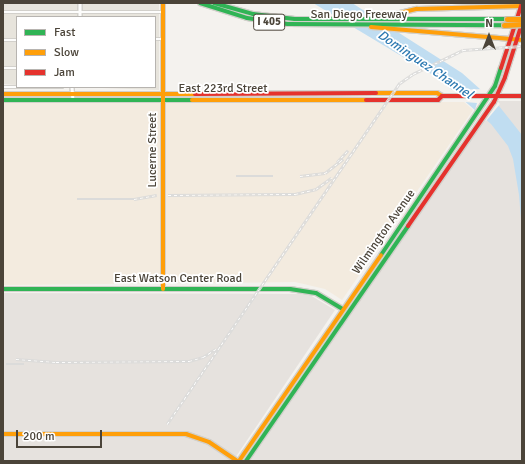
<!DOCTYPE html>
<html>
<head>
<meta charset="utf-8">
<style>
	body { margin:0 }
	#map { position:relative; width:525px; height:464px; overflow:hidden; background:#f4f2ee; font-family:Signika,sans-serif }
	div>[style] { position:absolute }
	.residential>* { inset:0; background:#e7e4dc }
	.commercial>* { inset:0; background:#f3ebdf }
	.industrial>* { inset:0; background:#e6e2de }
	.water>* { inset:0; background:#c0ddf1 }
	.pier>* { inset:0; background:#f4f2ee }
	.roads { filter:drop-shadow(1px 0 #d2d0cb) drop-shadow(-1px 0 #d2d0cb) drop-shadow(0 1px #d2d0cb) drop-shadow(0 -1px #d2d0cb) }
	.street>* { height:2.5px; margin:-1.25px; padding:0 1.25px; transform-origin:1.25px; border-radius:1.25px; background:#fdfdfc }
	.fast>* { height:4px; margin:-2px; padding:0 2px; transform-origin:2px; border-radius:2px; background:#30b455 }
	.slow>* { height:4px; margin:-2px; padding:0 2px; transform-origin:2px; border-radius:2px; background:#ff9f0a }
	.jam>* { height:4px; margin:-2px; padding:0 2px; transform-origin:2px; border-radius:2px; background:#e5322d }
	.rail>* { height:2.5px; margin-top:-1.25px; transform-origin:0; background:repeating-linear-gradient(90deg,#fff 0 3px,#dbdbda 0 6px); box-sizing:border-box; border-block:1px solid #dbdbda }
	.bridges { filter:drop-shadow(1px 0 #ccbfa9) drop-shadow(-1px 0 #ccbfa9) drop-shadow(0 1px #ccbfa9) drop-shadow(0 -1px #ccbfa9) }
	.slow-bridge>* { height:5px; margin:-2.5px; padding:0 2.5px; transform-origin:2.5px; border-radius:2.5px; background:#ff9f0a }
	span { translate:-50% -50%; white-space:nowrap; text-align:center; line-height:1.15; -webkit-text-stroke:3.5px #fff; paint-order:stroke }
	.shield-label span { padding:1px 3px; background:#fff; border:1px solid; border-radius:3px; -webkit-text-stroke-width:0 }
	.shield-label { font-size:11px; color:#4b4439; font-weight:700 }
	.street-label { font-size:12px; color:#4b4439 }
	.water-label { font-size:13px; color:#2e7ab2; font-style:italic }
	.frame { position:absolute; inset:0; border:4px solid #4b4439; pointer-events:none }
	.legend { position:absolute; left:16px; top:16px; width:140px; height:72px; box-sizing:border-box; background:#fff; border:1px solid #b7b4b0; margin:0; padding:5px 7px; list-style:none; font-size:12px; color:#4b4439 }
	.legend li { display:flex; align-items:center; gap:8px; height:20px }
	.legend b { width:20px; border:1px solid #b7b4b0 }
	.north { position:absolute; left:469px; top:16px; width:40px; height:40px; -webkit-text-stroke:3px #fff; paint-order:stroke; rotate:0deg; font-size:11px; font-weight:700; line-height:16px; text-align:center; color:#4b4439 }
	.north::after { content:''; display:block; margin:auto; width:14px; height:18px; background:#4b4439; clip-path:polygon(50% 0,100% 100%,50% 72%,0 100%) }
	.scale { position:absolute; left:16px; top:430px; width:86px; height:18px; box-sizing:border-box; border:2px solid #4b4439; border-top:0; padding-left:5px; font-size:12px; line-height:14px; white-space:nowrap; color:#4b4439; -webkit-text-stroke:3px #fff; paint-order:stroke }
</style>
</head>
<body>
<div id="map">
	<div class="residential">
		<i style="clip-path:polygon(3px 3px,159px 3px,159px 90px,74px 87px,155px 87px,155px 17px,17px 17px,17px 85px,3px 84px)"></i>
	</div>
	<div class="commercial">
		<i style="clip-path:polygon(3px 102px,464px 102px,473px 110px,342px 300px,325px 289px,295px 282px,3px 285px)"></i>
	</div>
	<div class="industrial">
		<i style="clip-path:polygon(498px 101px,522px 101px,522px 461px,250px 461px)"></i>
		<i style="clip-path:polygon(3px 293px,301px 294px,310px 295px,335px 310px,233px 461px,3px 461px)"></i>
	</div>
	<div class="water">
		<i style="clip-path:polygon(313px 3px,352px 3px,462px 73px,499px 106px,522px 135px,522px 232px,519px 195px,513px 159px,508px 146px,491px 124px,438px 78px)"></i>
	</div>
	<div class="pier">
		<i style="clip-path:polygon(486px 89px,500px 104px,486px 121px,475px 110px,477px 103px,465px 102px,450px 90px)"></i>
	</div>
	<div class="roads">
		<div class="street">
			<i style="left:80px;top:3px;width:14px;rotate:90deg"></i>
			<i style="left:3px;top:12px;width:160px"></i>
			<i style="left:155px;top:39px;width:8px"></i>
			<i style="left:3px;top:40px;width:14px"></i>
			<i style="left:3px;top:68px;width:14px"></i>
			<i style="left:3px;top:87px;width:59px"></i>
			<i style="left:72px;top:87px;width:13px;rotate:86deg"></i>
		</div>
		<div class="fast">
			<i style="left:200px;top:3px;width:49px;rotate:17.7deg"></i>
			<i style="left:247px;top:18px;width:41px;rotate:8.3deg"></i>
			<i style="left:288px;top:24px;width:216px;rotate:0.3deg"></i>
			<i style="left:214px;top:3px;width:41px;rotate:15.8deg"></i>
			<i style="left:253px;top:14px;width:42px;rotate:6.8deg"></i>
			<i style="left:295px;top:19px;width:212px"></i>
			<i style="left:3px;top:100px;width:189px"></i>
			<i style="left:381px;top:255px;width:204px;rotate:-56deg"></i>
			<i style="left:495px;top:86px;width:19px;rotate:-72deg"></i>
			<i style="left:3px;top:289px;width:287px"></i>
			<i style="left:290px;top:289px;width:26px;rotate:9deg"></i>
			<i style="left:316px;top:293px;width:31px;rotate:31deg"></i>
			<i style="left:246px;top:461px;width:285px;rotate:-55.4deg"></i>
		</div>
		<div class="slow">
			<i style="left:163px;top:3px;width:286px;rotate:90deg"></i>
			<i style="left:384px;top:17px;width:34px;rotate:-14deg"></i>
			<i style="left:417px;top:9px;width:104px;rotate:-1.7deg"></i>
			<i style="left:371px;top:27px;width:152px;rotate:4.9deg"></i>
			<i style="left:376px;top:93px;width:61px"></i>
			<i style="left:437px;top:93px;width:6px;rotate:31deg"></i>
			<i style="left:3px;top:94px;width:192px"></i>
			<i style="left:192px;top:100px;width:174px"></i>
			<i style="left:3px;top:434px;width:183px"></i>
			<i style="left:186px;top:434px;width:24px;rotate:19deg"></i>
			<i style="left:209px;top:442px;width:34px;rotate:34deg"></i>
			<i style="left:239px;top:461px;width:250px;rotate:-55.4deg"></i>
		</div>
		<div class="jam">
			<i style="left:501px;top:68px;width:68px;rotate:-72.1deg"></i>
			<i style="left:195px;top:94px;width:181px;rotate:-0.3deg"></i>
			<i style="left:366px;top:100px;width:72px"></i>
			<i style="left:438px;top:100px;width:6px;rotate:-45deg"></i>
			<i style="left:442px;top:96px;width:80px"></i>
			<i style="left:408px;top:226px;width:151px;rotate:-55.3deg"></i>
			<i style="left:494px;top:102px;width:27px;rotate:-66deg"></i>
			<i style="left:505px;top:77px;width:57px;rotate:-72.5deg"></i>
		</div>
	</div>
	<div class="rail">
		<i style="left:337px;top:162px;width:16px;rotate:-47deg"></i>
		<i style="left:236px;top:176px;width:37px"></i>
		<i style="left:300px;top:176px;width:25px;rotate:-7deg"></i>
		<i style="left:325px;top:173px;width:23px;rotate:-38deg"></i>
		<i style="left:168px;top:195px;width:127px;rotate:-0.5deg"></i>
		<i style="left:295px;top:194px;width:22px;rotate:-13deg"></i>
		<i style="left:316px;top:189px;width:19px;rotate:-36deg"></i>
		<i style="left:77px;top:199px;width:57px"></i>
		<i style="left:134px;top:199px;width:23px;rotate:-10deg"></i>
		<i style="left:16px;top:359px;width:40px;rotate:4.3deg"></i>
		<i style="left:56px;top:362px;width:133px;rotate:-0.4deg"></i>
		<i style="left:189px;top:361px;width:15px;rotate:-16deg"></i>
		<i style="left:203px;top:357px;width:15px;rotate:-32deg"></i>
		<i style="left:6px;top:364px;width:18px"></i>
		<i style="left:167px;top:424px;width:413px;rotate:-55.7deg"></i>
		<i style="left:400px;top:83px;width:16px;rotate:-35deg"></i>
		<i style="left:413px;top:74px;width:55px;rotate:-25.6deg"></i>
		<i style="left:463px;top:50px;width:59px;rotate:-3.9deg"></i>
	</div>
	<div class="bridges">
		<div class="slow-bridge">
			<i style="left:507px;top:19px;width:15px"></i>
			<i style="left:504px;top:25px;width:18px;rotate:-3deg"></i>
		</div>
	</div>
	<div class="shield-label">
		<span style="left:269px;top:22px">I 405</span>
	</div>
	<div class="street-label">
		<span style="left:359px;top:15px">San Diego Freeway</span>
		<span style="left:223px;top:89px">East 223rd Street</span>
		<span style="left:153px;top:150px;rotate:-90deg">Lucerne Street</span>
		<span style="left:384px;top:232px;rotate:-55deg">Wilmington Avenue</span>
		<span style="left:178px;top:279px">East Watson Center Road</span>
	</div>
	<div class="water-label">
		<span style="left:425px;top:65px;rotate:34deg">Dominguez Channel</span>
	</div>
	<div class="frame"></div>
	<ul class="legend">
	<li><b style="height:5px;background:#30b455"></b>Fast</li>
	<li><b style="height:5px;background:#ff9f0a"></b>Slow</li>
	<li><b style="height:5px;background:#e5322d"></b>Jam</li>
	</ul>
	<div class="north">N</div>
	<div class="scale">200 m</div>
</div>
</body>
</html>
